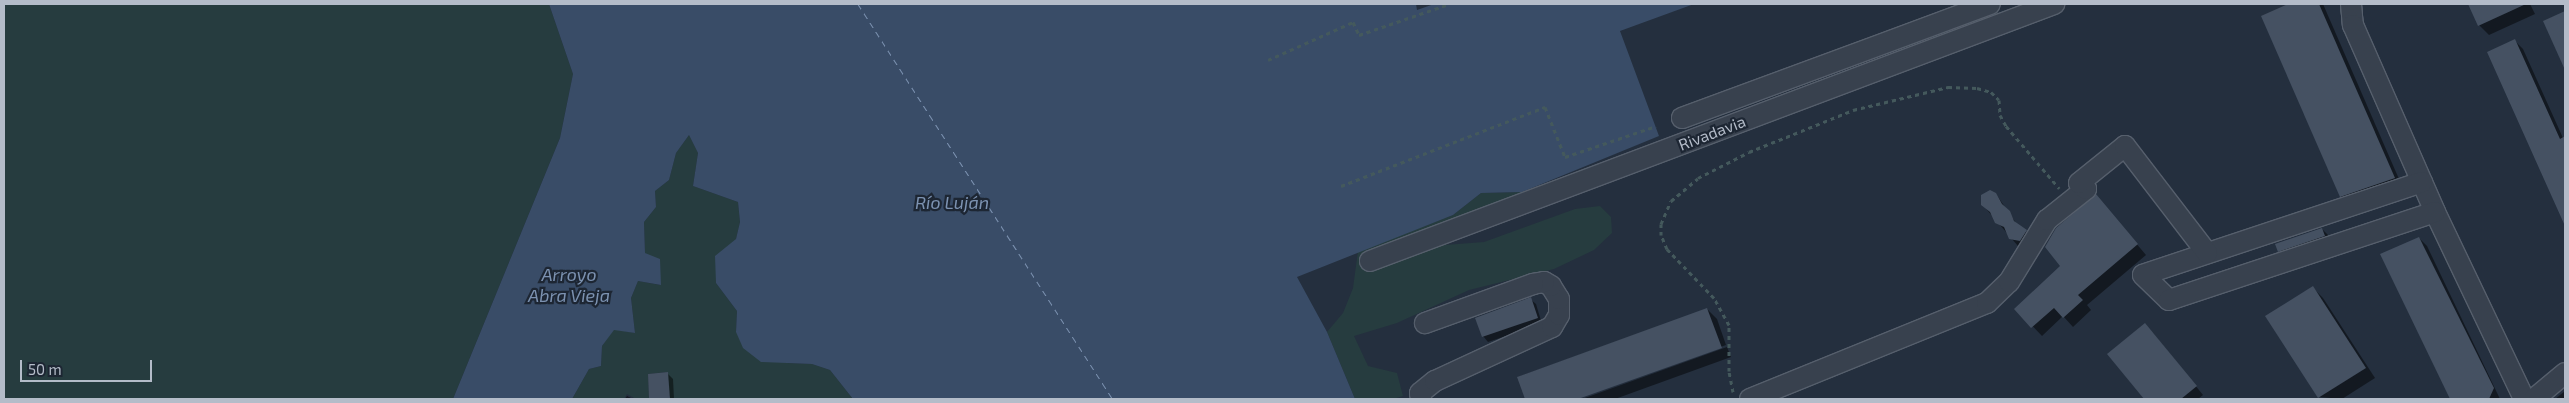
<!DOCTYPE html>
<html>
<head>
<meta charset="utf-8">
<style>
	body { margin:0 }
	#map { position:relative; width:2569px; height:403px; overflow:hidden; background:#242f3e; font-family:"Exo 2",sans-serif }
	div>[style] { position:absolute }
	.green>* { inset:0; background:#263c3f }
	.water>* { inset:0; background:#394c67 }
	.shadow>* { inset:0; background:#0007 }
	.ferry>* { height:1px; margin-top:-0.5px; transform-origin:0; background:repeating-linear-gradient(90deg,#7c92b1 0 6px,transparent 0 11px) }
	.building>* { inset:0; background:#455162 }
	.path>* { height:3px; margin-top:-1.5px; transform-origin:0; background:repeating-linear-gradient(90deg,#44595c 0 4px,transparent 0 8px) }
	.roads { filter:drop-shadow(1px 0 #565f6c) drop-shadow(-1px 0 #565f6c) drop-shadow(0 1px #565f6c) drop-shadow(0 -1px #565f6c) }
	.minor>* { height:20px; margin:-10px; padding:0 10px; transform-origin:10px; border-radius:10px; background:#38414e }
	span { translate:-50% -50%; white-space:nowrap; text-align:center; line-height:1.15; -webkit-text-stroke:4.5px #1d2633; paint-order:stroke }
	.street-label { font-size:16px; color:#b4bcc9 }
	.water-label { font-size:18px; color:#7c92b1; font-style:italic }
	.frame { position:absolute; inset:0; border:5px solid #b4bcc9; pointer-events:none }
	.scale { position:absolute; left:20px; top:360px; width:132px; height:22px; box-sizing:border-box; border:2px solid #b4bcc9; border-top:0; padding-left:6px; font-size:15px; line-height:18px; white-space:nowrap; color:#b4bcc9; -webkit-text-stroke:4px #1d2633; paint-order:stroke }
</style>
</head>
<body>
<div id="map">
	<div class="green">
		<i style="clip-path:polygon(4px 4px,549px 4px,573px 74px,560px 138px,453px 399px,4px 399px)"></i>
		<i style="clip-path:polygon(689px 135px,698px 153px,693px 186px,738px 202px,740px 222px,736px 239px,716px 283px,737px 311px,736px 332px,787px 363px,812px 364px,830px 370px,853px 399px,670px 399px,667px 372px,648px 374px,649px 399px,636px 399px,627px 394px,624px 399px,572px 399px,589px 369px,601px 366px,602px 346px,614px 329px,635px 333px,631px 298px,638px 281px,660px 285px,645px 253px,644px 222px,656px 207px,655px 191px,669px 180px,676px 153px)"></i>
		<i style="clip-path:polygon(1522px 192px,1445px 245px,1484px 242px,1575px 209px,1600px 206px,1611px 217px,1612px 233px,1594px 250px,1554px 269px,1469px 290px,1397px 323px,1354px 336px,1368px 366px,1397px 373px,1403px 396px,1393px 399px,1355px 399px,1327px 332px,1343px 313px,1353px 288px,1358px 251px,1453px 215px,1481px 193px)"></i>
	</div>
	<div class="water">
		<i style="clip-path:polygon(549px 4px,1416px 4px,1417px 10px,1434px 4px,1694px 4px,1620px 31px,1659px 136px,1522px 192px,1481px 193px,1453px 215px,1297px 277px,1327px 332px,1355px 399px,853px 399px,830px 370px,812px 364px,761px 362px,743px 348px,736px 332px,737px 311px,716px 283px,715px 256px,736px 239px,740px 222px,738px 202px,693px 186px,698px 153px,689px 135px,676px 153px,669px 180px,655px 191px,656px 207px,644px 222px,645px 253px,660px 259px,661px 285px,638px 281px,631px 298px,635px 333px,614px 330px,602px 346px,601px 366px,589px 369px,572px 399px,453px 399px,560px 138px,573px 74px)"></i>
	</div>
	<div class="shadow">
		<i style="clip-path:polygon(2292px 4px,2323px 4px,2402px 186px,2349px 204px,2341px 196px,2263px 16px)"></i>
		<i style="clip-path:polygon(2469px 4px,2530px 4px,2535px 14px,2489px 35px,2479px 25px)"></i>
		<i style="clip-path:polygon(2565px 12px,2565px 67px,2544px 21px)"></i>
		<i style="clip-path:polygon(2515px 41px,2523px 49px,2563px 138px,2565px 137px,2565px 223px,2489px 52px)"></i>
		<i style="clip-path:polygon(1996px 194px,2018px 226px,2034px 239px,2029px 248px,2018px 246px,1982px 204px)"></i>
		<i style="clip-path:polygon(2096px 196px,2146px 255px,2087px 305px,2091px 310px,2073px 327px,2063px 316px,2042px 336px,2016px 309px,2062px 266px)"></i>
		<i style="clip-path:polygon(2322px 229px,2330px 237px,2287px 259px,2279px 251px)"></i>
		<i style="clip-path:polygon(2419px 238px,2427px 246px,2500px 399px,2452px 399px,2382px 255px)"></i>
		<i style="clip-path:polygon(2313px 288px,2323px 298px,2375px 378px,2342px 399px,2319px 397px,2267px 316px)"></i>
		<i style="clip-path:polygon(1530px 299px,1536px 304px,1542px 324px,1488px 342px,1483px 336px)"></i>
		<i style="clip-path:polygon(1707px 309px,1717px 319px,1726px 345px,1574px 399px,1526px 399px,1518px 377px)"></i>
		<i style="clip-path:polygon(2153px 333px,2203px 395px,2198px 399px,2145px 399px,2108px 354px)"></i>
		<i style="clip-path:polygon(1727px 347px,1731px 357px,1615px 399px,1582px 399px)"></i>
		<i style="clip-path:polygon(667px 373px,673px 379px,674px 399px,651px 399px,649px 375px)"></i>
		<i style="clip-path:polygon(2565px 391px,2565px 399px,2555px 399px)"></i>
		<i style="clip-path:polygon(627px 396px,633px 399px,625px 399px)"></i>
	</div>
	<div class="ferry">
		<i style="left:858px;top:4px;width:470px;rotate:57.2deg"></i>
	</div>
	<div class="building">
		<i style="clip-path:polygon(2288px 4px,2319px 4px,2395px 178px,2340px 197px,2261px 16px)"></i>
		<i style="clip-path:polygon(2468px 4px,2526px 4px,2478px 26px)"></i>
		<i style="clip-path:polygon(2565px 11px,2565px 70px,2543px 21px)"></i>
		<i style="clip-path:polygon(2515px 39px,2560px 139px,2565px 136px,2565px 226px,2487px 52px)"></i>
		<i style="clip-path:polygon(1990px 190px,1996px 193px,2002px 204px,2010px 211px,2014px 221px,2027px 230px,2020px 241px,2009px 239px,2004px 227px,1995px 223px,1990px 212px,1981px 205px,1981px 195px)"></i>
		<i style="clip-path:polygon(2096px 194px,2138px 244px,2078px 295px,2083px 300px,2063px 318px,2054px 308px,2031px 328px,2014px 309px,2060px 266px,2045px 247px,2056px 228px)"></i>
		<i style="clip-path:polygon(2322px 228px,2325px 236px,2278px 252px,2275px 244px)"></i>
		<i style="clip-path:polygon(2419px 237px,2494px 388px,2489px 399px,2450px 399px,2380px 254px)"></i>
		<i style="clip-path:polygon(2313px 286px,2366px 368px,2318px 398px,2265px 316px)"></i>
		<i style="clip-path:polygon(1531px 297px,1538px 318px,1482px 337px,1475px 318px)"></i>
		<i style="clip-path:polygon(1707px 308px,1722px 348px,1578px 399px,1525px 399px,1517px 377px)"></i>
		<i style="clip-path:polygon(2145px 323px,2197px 386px,2181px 399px,2144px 399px,2107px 354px)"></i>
		<i style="clip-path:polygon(668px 372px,670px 399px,649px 399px,648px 374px)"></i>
	</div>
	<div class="path">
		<i style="left:1268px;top:60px;width:93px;rotate:-24.1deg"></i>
		<i style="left:1353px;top:22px;width:14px;rotate:65deg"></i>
		<i style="left:1359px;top:35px;width:95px;rotate:-19deg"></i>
		<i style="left:1341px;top:186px;width:219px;rotate:-21.2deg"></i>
		<i style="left:1545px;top:107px;width:54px;rotate:68.2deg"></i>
		<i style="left:1565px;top:157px;width:96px;rotate:-18.8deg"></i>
		<i style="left:1733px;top:392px;width:21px;rotate:-101deg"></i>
		<i style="left:1729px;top:371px;width:46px;rotate:-90deg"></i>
		<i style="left:1729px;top:325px;width:31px;rotate:-119deg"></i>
		<i style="left:1714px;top:298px;width:68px;rotate:-133.8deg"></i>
		<i style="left:1667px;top:249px;width:15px;rotate:-113deg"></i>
		<i style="left:1661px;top:235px;width:11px;rotate:-90deg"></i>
		<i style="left:1661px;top:224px;width:25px;rotate:-67deg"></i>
		<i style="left:1671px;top:201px;width:35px;rotate:-40deg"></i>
		<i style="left:1698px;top:178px;width:57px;rotate:-27deg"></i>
		<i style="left:1749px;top:152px;width:112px;rotate:-22deg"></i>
		<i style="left:1853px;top:110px;width:98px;rotate:-13.6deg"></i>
		<i style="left:1948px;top:87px;width:29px;rotate:2deg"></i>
		<i style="left:1977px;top:88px;width:15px;rotate:16deg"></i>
		<i style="left:1991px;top:92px;width:11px;rotate:45deg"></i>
		<i style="left:1999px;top:100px;width:15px;rotate:86deg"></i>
		<i style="left:2000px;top:115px;width:13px;rotate:61deg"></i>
		<i style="left:2006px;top:126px;width:82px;rotate:49.5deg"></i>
	</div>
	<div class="roads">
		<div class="minor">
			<i style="left:2351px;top:4px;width:21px;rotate:85deg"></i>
			<i style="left:2353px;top:25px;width:204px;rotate:66.3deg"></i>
			<i style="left:2435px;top:212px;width:207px;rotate:64.5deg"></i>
			<i style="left:1682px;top:118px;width:328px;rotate:-20.3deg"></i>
			<i style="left:2422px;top:182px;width:294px;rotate:161.6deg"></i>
			<i style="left:2143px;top:275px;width:36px;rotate:44deg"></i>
			<i style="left:2169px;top:300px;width:280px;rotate:-18.3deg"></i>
			<i style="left:1370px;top:261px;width:731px;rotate:-20.59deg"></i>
			<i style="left:1421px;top:399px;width:6px;rotate:-99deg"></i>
			<i style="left:1420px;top:393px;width:19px;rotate:-39deg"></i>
			<i style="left:1435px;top:381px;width:129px;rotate:-24.8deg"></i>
			<i style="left:1552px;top:327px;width:14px;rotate:-60deg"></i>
			<i style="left:1559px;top:315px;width:16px;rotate:-90deg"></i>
			<i style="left:1559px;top:299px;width:15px;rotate:-122deg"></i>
			<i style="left:1551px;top:286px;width:8px;rotate:-150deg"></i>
			<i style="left:1544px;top:282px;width:11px;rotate:170deg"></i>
			<i style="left:1533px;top:284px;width:115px;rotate:160.1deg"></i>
			<i style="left:1750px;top:399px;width:256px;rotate:-22.1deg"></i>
			<i style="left:1987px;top:303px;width:30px;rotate:-44deg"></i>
			<i style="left:2009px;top:282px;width:73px;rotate:-58.5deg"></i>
			<i style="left:2047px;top:220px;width:50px;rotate:-38.5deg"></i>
			<i style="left:2086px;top:189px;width:9px;rotate:-139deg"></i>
			<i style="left:2079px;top:183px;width:59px;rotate:-38.8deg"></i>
			<i style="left:2125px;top:146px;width:135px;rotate:52.5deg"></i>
			<i style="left:2534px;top:399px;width:40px;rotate:-40deg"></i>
		</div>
	</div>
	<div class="street-label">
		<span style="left:1712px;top:133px;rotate:-21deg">Rivadavia</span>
	</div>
	<div class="water-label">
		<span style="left:952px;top:202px">Río Luján</span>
		<span style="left:569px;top:285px">Arroyo<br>Abra Vieja</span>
	</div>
	<div class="frame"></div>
	<div class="scale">50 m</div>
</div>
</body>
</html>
